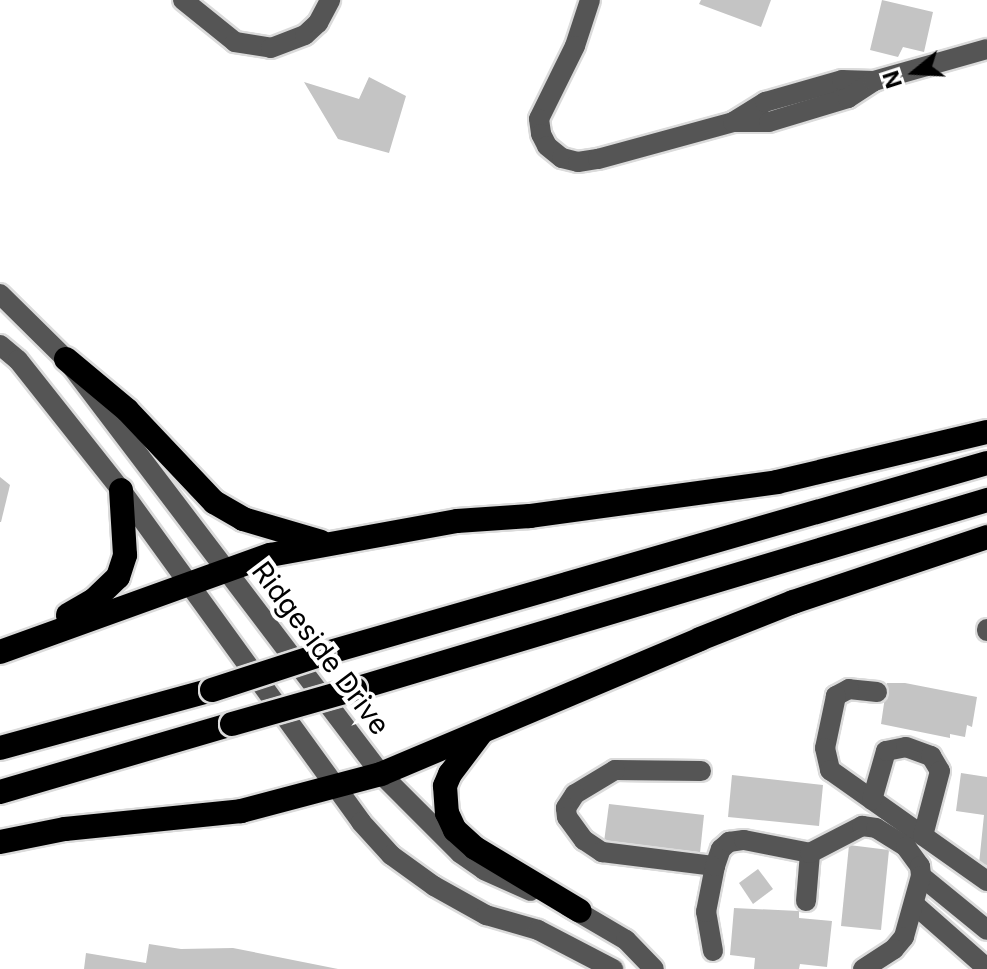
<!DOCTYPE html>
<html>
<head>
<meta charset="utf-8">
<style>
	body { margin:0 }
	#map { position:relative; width:987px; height:969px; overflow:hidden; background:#fff; font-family:Inter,sans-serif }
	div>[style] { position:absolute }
	.building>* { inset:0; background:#c4c4c4 }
	.roads { filter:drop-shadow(2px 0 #dbdbdb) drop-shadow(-2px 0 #dbdbdb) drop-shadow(0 2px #dbdbdb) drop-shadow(0 -2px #dbdbdb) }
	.minor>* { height:20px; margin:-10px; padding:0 10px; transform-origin:10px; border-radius:10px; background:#555 }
	.highway>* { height:24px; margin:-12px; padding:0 12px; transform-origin:12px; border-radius:12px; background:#000 }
	.bridges { filter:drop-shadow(2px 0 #dbdbdb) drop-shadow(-2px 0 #dbdbdb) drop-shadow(0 2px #dbdbdb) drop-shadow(0 -2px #dbdbdb) }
	.highway-bridge>* { height:24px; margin:-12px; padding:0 12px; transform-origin:12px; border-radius:12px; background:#000 }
	span { translate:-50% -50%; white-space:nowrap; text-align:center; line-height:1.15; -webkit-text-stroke:8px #fff; paint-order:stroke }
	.street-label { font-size:28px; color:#000 }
	.north { position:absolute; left:875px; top:32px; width:80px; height:80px; -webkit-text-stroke:6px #fff; paint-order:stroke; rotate:252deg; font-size:22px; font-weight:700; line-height:32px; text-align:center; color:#000 }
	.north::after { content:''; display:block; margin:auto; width:28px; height:36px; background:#000; clip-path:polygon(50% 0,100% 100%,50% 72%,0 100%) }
</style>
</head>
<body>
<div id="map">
	<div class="building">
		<i style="clip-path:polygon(701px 0,771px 0,761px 27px,699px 4px)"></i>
		<i style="clip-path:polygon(882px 0,933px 12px,924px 52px,903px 47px,898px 57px,870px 50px)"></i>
		<i style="clip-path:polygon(369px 77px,406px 96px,389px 153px,338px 139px,304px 82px,359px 99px)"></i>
		<i style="clip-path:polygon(0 477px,10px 485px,1px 522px,0 522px)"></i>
		<i style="clip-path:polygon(887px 683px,905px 683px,977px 697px,972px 727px,967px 725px,965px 737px,950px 734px,950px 738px,881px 724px)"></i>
		<i style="clip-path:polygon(961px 773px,987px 777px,987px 865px,979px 864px,984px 815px,956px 811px)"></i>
		<i style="clip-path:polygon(732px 775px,823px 785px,819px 826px,728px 817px)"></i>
		<i style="clip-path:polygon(609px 804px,704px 815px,700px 853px,604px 842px)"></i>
		<i style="clip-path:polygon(849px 845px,889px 850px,881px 930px,841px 926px)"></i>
		<i style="clip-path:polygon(758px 869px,773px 889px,753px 904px,739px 883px)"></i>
		<i style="clip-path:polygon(734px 908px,799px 911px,799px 918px,832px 921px,827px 967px,800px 964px,799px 969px,754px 969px,755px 958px,730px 955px)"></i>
		<i style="clip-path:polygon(149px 944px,181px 949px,233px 948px,338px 969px,84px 969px,86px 953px,146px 963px)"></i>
	</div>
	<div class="roads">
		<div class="minor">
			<i style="left:183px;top:0;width:67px;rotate:38.9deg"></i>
			<i style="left:235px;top:42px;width:36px;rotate:9deg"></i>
			<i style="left:271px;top:48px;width:36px;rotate:-21deg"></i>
			<i style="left:305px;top:35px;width:18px;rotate:-43deg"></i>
			<i style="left:318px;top:23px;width:26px;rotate:-62deg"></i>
			<i style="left:590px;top:0;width:48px;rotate:108.1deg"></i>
			<i style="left:575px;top:46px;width:81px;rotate:116.3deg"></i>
			<i style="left:539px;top:119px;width:15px;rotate:82deg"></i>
			<i style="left:541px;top:134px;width:13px;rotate:63deg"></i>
			<i style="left:547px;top:146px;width:19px;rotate:39deg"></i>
			<i style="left:562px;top:158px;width:16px;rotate:14deg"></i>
			<i style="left:578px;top:162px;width:20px;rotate:-9deg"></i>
			<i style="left:598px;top:159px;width:140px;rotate:-15.3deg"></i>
			<i style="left:733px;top:122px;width:38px;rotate:-32deg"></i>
			<i style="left:765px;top:102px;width:80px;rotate:-15.9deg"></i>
			<i style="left:842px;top:80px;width:32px;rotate:2deg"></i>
			<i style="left:733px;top:122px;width:36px"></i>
			<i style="left:769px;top:122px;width:83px;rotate:-16.9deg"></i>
			<i style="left:848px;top:98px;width:31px;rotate:-33deg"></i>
			<i style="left:874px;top:81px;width:117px;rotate:-15.8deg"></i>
			<i style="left:0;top:294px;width:93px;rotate:44.6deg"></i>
			<i style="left:66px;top:359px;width:521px;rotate:52.8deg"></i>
			<i style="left:381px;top:774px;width:112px;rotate:45deg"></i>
			<i style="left:460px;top:853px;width:29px;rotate:35deg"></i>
			<i style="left:484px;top:870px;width:51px;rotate:24.1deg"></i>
			<i style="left:0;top:345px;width:23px;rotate:40deg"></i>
			<i style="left:18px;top:360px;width:166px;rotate:51.6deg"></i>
			<i style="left:121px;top:490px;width:410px;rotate:54.1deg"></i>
			<i style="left:361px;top:822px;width:45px;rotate:47.7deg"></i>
			<i style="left:391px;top:855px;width:53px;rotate:35.8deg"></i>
			<i style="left:434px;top:886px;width:60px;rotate:29.1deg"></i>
			<i style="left:486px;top:915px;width:54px;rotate:16.1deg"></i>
			<i style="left:538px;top:930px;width:85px;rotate:27.5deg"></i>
			<i style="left:987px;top:629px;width:2px;rotate:90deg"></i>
			<i style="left:877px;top:692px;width:28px;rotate:-174deg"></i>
			<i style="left:849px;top:689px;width:15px;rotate:152deg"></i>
			<i style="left:836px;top:696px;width:53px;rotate:101.9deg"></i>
			<i style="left:825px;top:748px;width:23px;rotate:77deg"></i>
			<i style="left:830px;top:770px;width:192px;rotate:35.3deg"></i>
			<i style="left:701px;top:771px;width:86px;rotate:-179.3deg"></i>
			<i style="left:615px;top:770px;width:47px;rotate:149deg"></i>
			<i style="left:575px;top:794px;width:17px;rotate:123deg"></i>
			<i style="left:566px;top:808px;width:9px;rotate:84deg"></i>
			<i style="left:567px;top:817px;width:29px;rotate:54deg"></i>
			<i style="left:584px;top:840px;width:22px;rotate:34deg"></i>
			<i style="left:602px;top:852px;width:114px;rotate:7.1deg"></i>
			<i style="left:872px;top:800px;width:51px;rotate:-74.1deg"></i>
			<i style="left:886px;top:751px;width:20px;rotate:-11deg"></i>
			<i style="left:906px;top:747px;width:27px;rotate:20deg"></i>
			<i style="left:931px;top:756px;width:17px;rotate:59deg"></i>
			<i style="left:940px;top:771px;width:67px;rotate:104.7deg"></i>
			<i style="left:921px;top:876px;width:85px;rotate:39.3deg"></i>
			<i style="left:806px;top:901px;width:48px;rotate:-85.2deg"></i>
			<i style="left:915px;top:905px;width:89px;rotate:41.4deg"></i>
			<i style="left:568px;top:906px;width:67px;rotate:30.4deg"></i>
			<i style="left:626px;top:940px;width:40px;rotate:46deg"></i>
			<i style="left:713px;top:951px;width:40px;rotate:-100deg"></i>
			<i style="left:706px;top:912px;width:47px;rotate:-78.9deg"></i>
			<i style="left:715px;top:866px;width:18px;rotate:-71deg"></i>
			<i style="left:721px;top:849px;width:11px;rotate:-41deg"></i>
			<i style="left:729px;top:842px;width:15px;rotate:-8deg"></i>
			<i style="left:744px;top:840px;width:67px;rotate:11.1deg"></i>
			<i style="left:810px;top:853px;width:59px;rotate:-27.4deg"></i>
			<i style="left:862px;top:826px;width:14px;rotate:8deg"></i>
			<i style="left:876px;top:828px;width:36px;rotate:32deg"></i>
			<i style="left:906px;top:847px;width:24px;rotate:54deg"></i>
			<i style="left:920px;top:866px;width:10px;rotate:84deg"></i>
			<i style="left:921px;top:876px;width:63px;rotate:105.6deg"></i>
			<i style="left:904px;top:937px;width:16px;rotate:130deg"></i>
			<i style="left:894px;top:949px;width:37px;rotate:147deg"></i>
		</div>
		<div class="highway">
			<i style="left:66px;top:359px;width:80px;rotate:39.9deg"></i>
			<i style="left:127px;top:410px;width:127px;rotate:46.6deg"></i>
			<i style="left:214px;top:502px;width:34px;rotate:30deg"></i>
			<i style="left:243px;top:519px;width:81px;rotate:16.4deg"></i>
			<i style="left:68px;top:615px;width:30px;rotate:-30deg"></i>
			<i style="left:94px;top:600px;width:33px;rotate:-44deg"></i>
			<i style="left:118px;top:577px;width:23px;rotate:-72deg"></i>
			<i style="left:125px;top:555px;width:65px;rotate:-93.5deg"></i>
			<i style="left:0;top:652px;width:287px;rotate:-19.8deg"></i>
			<i style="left:270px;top:555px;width:190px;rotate:-10.3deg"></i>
			<i style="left:457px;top:521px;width:73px;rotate:-3.9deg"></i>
			<i style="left:530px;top:516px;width:249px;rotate:-7.8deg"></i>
			<i style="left:777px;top:482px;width:216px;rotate:-13.4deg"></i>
			<i style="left:323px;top:654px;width:691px;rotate:-16.05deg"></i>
			<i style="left:355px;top:689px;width:660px;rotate:-16.65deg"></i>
			<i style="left:481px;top:733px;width:51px;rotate:127.1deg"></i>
			<i style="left:450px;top:774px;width:13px;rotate:113deg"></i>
			<i style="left:445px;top:786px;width:27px;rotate:86deg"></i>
			<i style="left:447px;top:813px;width:19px;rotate:65deg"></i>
			<i style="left:455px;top:830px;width:27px;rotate:42deg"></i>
			<i style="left:475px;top:848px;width:122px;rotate:31deg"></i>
			<i style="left:0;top:748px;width:220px;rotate:-15.3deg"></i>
			<i style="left:0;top:792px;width:242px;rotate:-16.3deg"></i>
			<i style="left:0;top:842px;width:66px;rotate:-11.3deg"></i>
			<i style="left:65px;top:829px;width:177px;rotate:-5.8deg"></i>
			<i style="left:241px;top:811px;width:145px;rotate:-14.8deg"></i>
			<i style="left:381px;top:774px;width:346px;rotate:-22.9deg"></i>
			<i style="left:700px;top:639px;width:100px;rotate:-21.7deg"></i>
			<i style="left:793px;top:602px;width:205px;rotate:-18.5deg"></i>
		</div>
	</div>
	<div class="bridges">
		<div class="highway-bridge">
			<i style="left:212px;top:690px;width:117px;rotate:-18deg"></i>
			<i style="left:232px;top:724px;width:128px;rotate:-15.9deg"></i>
		</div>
	</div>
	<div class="street-label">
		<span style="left:321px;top:648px;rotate:53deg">Ridgeside Drive</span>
	</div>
	<div class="north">N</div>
</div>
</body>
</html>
